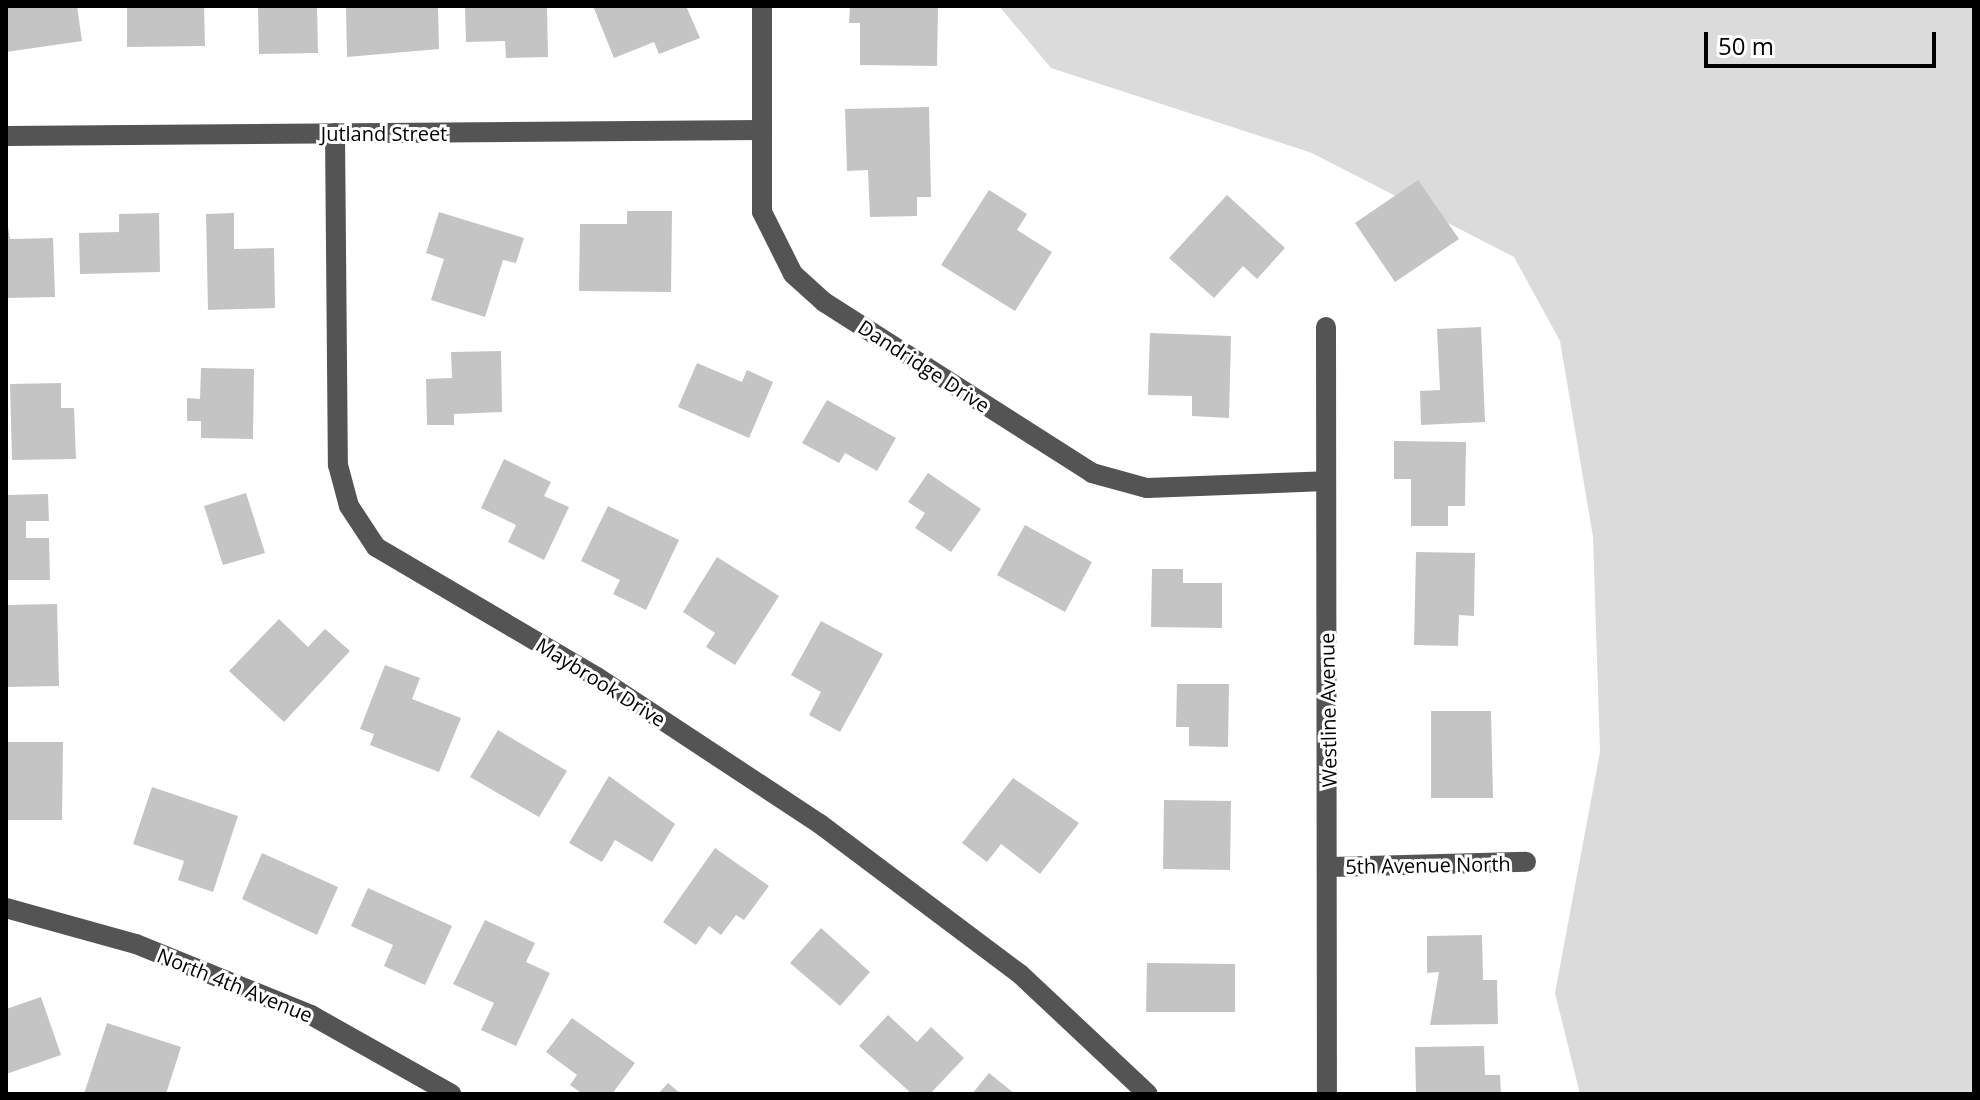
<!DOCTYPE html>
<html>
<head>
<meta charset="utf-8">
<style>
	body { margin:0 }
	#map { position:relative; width:1980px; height:1100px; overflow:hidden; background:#fff; font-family:"Open Sans",sans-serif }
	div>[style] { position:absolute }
	.green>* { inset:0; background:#dbdbdb }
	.building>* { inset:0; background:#c4c4c4 }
	.minor>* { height:20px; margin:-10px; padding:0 10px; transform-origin:10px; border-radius:10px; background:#545454 }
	span { translate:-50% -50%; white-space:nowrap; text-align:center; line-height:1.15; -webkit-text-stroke:6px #fff; paint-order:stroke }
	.street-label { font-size:20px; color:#000 }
	.frame { position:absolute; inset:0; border:8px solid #000; pointer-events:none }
	.scale { position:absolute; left:1704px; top:32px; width:232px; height:36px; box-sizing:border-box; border:4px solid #000; border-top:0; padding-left:10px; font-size:24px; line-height:28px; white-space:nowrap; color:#000; -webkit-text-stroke:6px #fff; paint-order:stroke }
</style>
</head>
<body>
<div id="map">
	<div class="green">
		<i style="clip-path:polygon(999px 6px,1974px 6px,1974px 1094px,1580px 1094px,1555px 993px,1600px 752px,1593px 537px,1560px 341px,1514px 257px,1312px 153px,1051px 68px)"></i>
	</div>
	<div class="building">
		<i style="clip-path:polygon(6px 6px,77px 6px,82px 41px,6px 52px)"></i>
		<i style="clip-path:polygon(127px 6px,204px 6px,205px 46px,127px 47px)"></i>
		<i style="clip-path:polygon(317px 6px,318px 53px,259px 54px,258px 8px)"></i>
		<i style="clip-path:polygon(346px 6px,438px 6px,439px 49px,347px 57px)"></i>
		<i style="clip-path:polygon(465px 6px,547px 6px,548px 57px,506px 58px,505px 41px,466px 42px)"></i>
		<i style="clip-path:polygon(593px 6px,686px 6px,700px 38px,659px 54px,654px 42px,614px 58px)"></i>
		<i style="clip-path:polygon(850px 6px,938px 6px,937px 66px,860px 65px,860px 23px,849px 23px)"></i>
		<i style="clip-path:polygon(929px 107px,931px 197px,917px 197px,917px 216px,870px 217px,868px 170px,847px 171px,845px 109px)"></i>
		<i style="clip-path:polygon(1418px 180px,1459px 239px,1395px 282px,1355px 223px)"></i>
		<i style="clip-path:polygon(989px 190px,1027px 214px,1017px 230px,1052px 252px,1015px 311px,941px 265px)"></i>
		<i style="clip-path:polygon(1227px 195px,1285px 248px,1257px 279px,1243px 266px,1214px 298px,1169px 258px)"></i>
		<i style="clip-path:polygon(627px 211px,672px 211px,671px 292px,579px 291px,580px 224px,627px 224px)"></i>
		<i style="clip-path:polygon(439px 212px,524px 238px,516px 263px,503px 260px,485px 317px,431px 300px,444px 259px,426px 253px)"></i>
		<i style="clip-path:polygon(159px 213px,160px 272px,80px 274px,79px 233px,119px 232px,119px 214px)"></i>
		<i style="clip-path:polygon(234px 213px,234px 249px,274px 248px,275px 308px,208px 310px,206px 214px)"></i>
		<i style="clip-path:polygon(6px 214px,10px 239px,53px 238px,55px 297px,6px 298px)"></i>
		<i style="clip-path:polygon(1481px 327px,1485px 422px,1421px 425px,1420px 391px,1440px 390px,1437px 329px)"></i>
		<i style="clip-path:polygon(1150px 333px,1231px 336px,1229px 418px,1192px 416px,1192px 396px,1148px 395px)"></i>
		<i style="clip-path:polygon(501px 351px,502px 412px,454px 414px,454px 425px,427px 425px,426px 379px,452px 378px,451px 352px)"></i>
		<i style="clip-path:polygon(697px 363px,742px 382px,747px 370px,773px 382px,749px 438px,678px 407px)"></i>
		<i style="clip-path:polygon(201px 368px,254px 369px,253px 439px,201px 438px,201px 421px,187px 421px,187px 398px,200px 399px)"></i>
		<i style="clip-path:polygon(61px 383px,61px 408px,74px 408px,76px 459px,12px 460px,10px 384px)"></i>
		<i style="clip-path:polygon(827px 400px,896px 438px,877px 471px,845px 453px,839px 463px,802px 443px)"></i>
		<i style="clip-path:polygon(1394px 441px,1466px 442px,1465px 506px,1448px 506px,1448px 526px,1411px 526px,1411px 479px,1394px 479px)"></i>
		<i style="clip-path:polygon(504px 459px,551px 482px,544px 496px,569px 507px,544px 560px,508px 542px,516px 525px,481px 508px)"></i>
		<i style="clip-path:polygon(928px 473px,981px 509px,951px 552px,915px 528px,925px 513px,908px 502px)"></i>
		<i style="clip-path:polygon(246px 493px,265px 553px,223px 565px,204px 506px)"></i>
		<i style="clip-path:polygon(48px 494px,49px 521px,26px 521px,26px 538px,49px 538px,50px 580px,6px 580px,6px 495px)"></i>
		<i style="clip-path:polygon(608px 506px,679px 540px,646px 610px,613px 594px,620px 580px,581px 561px)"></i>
		<i style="clip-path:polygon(1025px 525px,1092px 562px,1065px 612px,997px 575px)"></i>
		<i style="clip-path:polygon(1416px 552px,1475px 553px,1474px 616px,1459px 615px,1458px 646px,1414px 645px)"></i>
		<i style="clip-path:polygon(717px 557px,779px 596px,735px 665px,706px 647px,715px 633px,683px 612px)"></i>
		<i style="clip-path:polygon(1152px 569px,1183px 569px,1183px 583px,1222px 583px,1222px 628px,1151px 627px)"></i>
		<i style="clip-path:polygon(57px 604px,59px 686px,6px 687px,6px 605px)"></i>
		<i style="clip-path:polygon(279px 619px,308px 647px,325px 629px,350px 651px,284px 722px,229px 671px)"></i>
		<i style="clip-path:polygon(821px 621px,883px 654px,840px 732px,809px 715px,821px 692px,791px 675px)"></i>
		<i style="clip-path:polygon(385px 665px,420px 678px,412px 699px,461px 718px,439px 772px,370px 745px,374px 734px,360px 729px)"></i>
		<i style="clip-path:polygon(1177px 684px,1229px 684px,1228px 747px,1189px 746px,1189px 727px,1176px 727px)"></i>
		<i style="clip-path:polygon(1431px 711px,1491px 711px,1493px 798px,1431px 798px)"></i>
		<i style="clip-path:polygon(498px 730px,567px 771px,539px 817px,470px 777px)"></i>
		<i style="clip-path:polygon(6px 742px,63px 742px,62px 820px,6px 820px)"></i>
		<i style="clip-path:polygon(609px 776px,675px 824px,652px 862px,615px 840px,602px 862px,569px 843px)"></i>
		<i style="clip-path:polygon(1013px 778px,1079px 823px,1040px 874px,1001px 844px,987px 862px,962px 843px)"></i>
		<i style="clip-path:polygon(152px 787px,238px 816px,213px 892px,178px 880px,184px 861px,133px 844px)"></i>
		<i style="clip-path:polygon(1164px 800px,1231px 801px,1230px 870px,1163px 869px)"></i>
		<i style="clip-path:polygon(715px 848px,769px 886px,744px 920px,736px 915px,721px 935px,709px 926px,696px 945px,663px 922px)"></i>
		<i style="clip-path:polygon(262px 853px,338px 887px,317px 935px,242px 899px)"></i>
		<i style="clip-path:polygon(368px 888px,452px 926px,425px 985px,384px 966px,393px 945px,351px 926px)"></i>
		<i style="clip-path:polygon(485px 920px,535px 943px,526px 962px,550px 973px,516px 1046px,481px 1030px,494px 1003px,453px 984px)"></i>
		<i style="clip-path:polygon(821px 928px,870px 972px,840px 1006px,790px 963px)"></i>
		<i style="clip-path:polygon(1482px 935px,1483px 980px,1497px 980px,1498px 1024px,1430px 1025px,1439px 972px,1427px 973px,1427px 936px)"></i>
		<i style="clip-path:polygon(1147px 963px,1235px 964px,1235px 1012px,1146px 1012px)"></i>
		<i style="clip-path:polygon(41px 997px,61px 1055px,6px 1074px,6px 1009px)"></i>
		<i style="clip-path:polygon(888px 1015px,917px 1042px,931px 1027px,964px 1058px,930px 1094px,912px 1094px,859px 1046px)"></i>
		<i style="clip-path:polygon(572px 1018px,635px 1063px,612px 1094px,583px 1094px,570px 1085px,577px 1075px,546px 1052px)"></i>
		<i style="clip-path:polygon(107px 1023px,181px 1047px,166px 1094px,84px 1094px)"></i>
		<i style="clip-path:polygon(1484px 1046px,1485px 1075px,1500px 1075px,1501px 1094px,1416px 1094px,1415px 1047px)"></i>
		<i style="clip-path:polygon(989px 1073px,1015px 1094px,972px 1094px)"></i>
		<i style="clip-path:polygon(668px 1083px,681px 1094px,658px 1094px)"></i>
	</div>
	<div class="minor">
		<i style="left:762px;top:6px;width:206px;rotate:90deg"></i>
		<i style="left:762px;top:212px;width:69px;rotate:63.4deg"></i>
		<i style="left:793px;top:274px;width:42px;rotate:42.1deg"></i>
		<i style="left:824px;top:302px;width:318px;rotate:32.5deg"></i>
		<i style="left:1092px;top:473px;width:57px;rotate:15.3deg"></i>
		<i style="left:1147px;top:488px;width:179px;rotate:-2.2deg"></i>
		<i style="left:335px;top:133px;width:332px;rotate:89.5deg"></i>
		<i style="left:338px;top:465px;width:42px;rotate:75deg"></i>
		<i style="left:349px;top:506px;width:49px;rotate:56.6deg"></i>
		<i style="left:376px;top:547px;width:256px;rotate:30.5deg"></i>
		<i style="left:597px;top:677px;width:267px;rotate:33.4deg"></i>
		<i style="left:820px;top:824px;width:250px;rotate:36.9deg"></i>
		<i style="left:1020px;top:974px;width:175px;rotate:43.2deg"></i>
		<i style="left:6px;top:136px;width:756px;rotate:-0.45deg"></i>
		<i style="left:1326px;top:327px;width:767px;rotate:89.93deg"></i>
		<i style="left:1330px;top:867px;width:196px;rotate:-1.5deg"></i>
		<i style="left:6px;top:908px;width:135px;rotate:15.5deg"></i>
		<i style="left:136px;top:944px;width:189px;rotate:22.1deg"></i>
		<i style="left:311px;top:1015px;width:161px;rotate:29.4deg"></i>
	</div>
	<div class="street-label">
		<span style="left:384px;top:133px">Jutland Street</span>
		<span style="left:924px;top:366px;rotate:33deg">Dandridge Drive</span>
		<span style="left:601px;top:682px;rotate:32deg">Maybrook Drive</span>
		<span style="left:1328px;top:710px;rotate:-91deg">Westline Avenue</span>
		<span style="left:1428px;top:865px;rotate:-1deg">5th Avenue North</span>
		<span style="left:235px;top:985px;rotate:22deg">North 4th Avenue</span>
	</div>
	<div class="frame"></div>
	<div class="scale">50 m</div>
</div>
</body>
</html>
